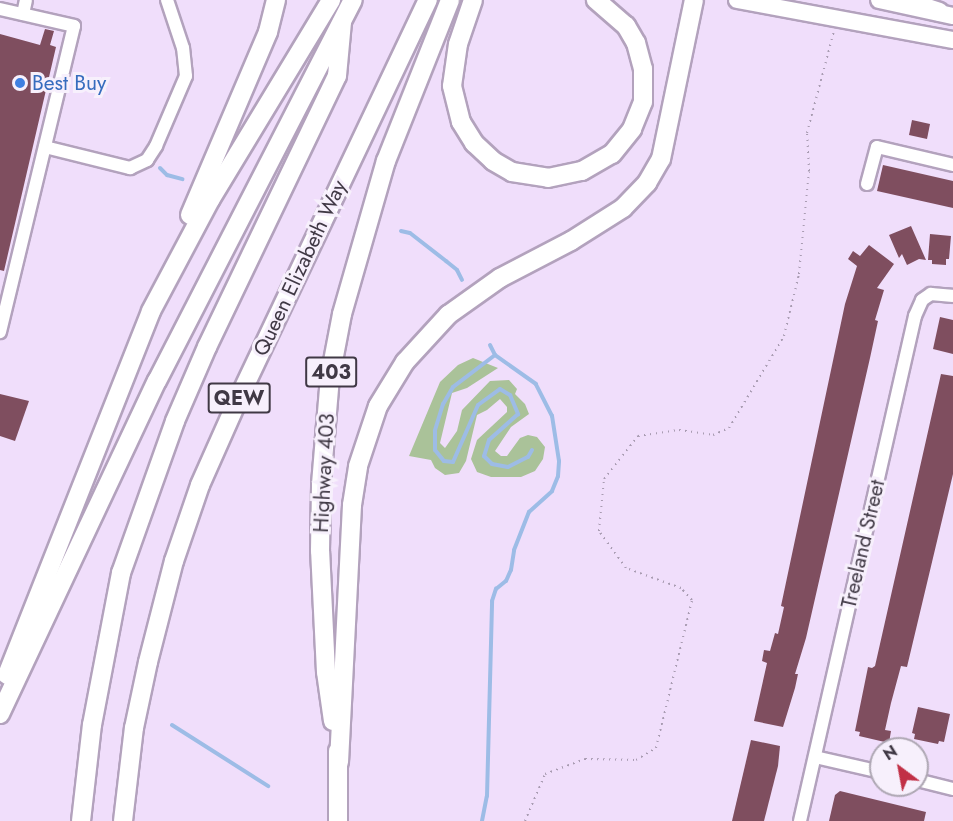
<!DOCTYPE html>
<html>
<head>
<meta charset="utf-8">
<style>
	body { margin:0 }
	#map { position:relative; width:953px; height:821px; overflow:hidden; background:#f0defb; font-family:Jost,sans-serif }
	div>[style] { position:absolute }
	.green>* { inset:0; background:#aac299 }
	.stream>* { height:4px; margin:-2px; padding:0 2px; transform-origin:2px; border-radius:2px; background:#9dbce6 }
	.building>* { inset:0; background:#7f4e5f }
	.path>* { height:2px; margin-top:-1px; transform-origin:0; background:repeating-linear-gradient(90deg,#a99cb2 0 1.5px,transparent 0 6px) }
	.roads { filter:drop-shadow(2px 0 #b3a2bd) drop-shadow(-2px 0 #b3a2bd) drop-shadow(0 2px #b3a2bd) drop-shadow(0 -2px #b3a2bd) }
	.minor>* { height:12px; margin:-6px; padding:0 6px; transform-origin:6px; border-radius:6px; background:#fff }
	.major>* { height:16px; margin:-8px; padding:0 8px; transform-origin:8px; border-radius:8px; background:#fff }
	.highway>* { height:18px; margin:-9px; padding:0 9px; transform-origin:9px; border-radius:9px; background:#fff }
	.dots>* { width:16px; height:16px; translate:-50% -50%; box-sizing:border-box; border:3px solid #f7f0fc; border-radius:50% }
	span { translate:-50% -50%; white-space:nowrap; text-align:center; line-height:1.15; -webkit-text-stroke:6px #f7f0fc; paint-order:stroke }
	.shield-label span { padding:2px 4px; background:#f7f0fc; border:2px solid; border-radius:4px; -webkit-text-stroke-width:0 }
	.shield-label { font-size:20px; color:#403945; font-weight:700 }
	.shop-label { font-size:21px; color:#366cbe }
	.left { translate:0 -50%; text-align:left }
	.street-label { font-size:21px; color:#403945 }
	.north { position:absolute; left:869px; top:737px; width:60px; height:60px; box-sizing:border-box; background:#f7f0fc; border:2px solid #aea7b3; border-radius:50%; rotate:328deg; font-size:16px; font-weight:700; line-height:24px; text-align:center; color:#403945 }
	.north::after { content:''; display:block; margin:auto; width:21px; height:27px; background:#c13046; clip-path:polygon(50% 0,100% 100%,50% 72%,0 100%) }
</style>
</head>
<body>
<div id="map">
	<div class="green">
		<i style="clip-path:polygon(473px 358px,498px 368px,467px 388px,452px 393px,440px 443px,445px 448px,457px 431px,462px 410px,490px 381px,509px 380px,517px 389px,515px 394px,525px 404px,529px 414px,511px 427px,495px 451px,501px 456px,507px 456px,520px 438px,528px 435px,537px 437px,545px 447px,543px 459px,535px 471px,521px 477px,491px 477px,477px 472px,471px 459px,477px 440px,507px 412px,507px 407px,500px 399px,487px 410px,477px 415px,466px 461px,459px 473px,445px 475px,435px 468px,431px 460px,409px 456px,440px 382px,458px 365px)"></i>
	</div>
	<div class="stream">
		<i style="left:160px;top:168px;width:10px;rotate:45deg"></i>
		<i style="left:167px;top:175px;width:16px;rotate:15deg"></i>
		<i style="left:401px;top:231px;width:9px;rotate:13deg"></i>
		<i style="left:410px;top:233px;width:46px;rotate:37.9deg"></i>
		<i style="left:446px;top:261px;width:14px;rotate:39deg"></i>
		<i style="left:457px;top:270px;width:11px;rotate:63deg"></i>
		<i style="left:490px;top:345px;width:11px;rotate:63deg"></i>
		<i style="left:495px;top:355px;width:53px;rotate:142.7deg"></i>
		<i style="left:453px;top:387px;width:20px;rotate:120deg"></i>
		<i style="left:443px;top:404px;width:28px;rotate:107deg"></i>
		<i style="left:435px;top:431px;width:19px;rotate:90deg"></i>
		<i style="left:435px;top:450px;width:14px;rotate:51deg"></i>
		<i style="left:444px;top:461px;width:9px;rotate:6deg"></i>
		<i style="left:453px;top:462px;width:62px;rotate:-66.3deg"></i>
		<i style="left:478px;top:405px;width:27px;rotate:-36deg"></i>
		<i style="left:500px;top:389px;width:12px;rotate:31deg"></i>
		<i style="left:510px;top:395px;width:21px;rotate:67deg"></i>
		<i style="left:518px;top:414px;width:39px;rotate:138deg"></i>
		<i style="left:489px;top:440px;width:17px;rotate:107deg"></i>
		<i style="left:484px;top:456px;width:11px;rotate:45deg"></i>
		<i style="left:492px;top:464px;width:16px;rotate:11deg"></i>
		<i style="left:508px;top:467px;width:22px;rotate:-27deg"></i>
		<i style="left:528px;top:457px;width:8px;rotate:-60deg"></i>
		<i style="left:172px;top:725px;width:114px;rotate:32.4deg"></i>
		<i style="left:482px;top:821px;width:25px;rotate:-79deg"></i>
		<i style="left:487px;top:796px;width:195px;rotate:-88.5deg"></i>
		<i style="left:492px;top:601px;width:13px;rotate:-72deg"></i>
		<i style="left:496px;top:589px;width:13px;rotate:-39deg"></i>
		<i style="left:506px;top:581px;width:12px;rotate:-66deg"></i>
		<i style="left:511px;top:570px;width:20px;rotate:-81deg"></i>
		<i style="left:514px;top:550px;width:41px;rotate:-68.5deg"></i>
		<i style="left:529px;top:512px;width:31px;rotate:-42deg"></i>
		<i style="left:552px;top:491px;width:16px;rotate:-68deg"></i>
		<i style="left:558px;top:476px;width:15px;rotate:-86deg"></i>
		<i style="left:559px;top:461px;width:46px;rotate:-98.8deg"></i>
		<i style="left:552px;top:416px;width:36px;rotate:-117deg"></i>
		<i style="left:536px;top:384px;width:50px;rotate:-144.7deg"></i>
	</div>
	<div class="building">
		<i style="clip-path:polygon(45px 29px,54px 31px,50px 45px,56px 47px,4px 271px,0 270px,0 34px,40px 45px)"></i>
		<i style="clip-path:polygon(912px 120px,930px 124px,927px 139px,909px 135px)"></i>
		<i style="clip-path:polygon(883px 165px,953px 181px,953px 208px,877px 191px)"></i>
		<i style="clip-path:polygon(911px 226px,926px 260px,919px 259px,907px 265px,902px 254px,899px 258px,889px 235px)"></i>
		<i style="clip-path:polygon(930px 234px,951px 236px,949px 259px,946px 259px,946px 265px,932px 264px,932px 260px,928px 260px)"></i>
		<i style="clip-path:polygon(869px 245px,894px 264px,877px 288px,884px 290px,875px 320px,878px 321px,870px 358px,806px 638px,795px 674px,798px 674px,795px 688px,783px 727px,754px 721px,767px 663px,762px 661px,764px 650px,770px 651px,775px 633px,778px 634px,784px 607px,781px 606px,845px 304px,857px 266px,848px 259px,853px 251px,860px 256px)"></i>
		<i style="clip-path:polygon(940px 317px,953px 320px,953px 354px,933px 349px)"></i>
		<i style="clip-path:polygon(941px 374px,953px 376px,953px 474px,907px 667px,901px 666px,891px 703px,885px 730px,891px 731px,889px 743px,859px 736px,860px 732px,855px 731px,868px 667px,872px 668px,875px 666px,880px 644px)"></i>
		<i style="clip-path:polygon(0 394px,29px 401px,15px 441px,0 436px)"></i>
		<i style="clip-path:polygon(918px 707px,950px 714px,944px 742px,939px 741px,938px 744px,914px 739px,915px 734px,912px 733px)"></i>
		<i style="clip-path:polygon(751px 740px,780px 746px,778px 766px,764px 821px,732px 821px)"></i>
		<i style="clip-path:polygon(840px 791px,926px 812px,924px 821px,829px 821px,835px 795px)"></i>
	</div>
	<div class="path">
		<i style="left:525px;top:821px;width:51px;rotate:-66.9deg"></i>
		<i style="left:545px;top:774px;width:43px;rotate:-20.6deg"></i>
		<i style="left:585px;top:759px;width:51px;rotate:1.1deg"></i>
		<i style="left:636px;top:760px;width:23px;rotate:-31deg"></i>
		<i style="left:656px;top:748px;width:152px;rotate:-76.3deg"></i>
		<i style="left:692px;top:600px;width:16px;rotate:-133deg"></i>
		<i style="left:681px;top:588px;width:59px;rotate:-160deg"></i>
		<i style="left:626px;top:568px;width:46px;rotate:-126.1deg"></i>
		<i style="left:599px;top:531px;width:52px;rotate:-84.5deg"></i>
		<i style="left:604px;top:479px;width:55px;rotate:-51.7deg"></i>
		<i style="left:638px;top:436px;width:41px;rotate:-8.3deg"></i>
		<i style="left:679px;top:430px;width:34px;rotate:8deg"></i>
		<i style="left:713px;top:435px;width:17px;rotate:-24deg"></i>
		<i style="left:729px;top:428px;width:107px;rotate:-59.1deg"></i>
		<i style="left:784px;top:336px;width:64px;rotate:-76.4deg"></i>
		<i style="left:799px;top:274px;width:103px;rotate:-84.5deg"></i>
		<i style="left:809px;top:171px;width:38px;rotate:-93deg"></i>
		<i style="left:807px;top:133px;width:106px;rotate:-75.2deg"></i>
	</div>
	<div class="roads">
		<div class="minor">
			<i style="left:0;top:9px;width:76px;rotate:12.9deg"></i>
			<i style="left:74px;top:26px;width:315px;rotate:103.6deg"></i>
			<i style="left:23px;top:14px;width:14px;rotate:-78deg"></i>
			<i style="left:45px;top:147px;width:88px;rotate:13.9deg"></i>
			<i style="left:130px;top:168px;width:19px;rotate:-25deg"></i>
			<i style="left:147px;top:160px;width:17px;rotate:-57deg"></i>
			<i style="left:156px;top:146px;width:76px;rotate:-66.8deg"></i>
			<i style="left:186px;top:76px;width:28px;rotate:-96deg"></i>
			<i style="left:183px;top:48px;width:51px;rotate:-108.4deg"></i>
			<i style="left:867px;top:184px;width:38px;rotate:-75deg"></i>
			<i style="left:877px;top:147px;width:78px;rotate:13.3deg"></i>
			<i style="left:815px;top:757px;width:68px;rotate:12.8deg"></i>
			<i style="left:917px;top:780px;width:37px;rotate:14deg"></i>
			<i style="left:800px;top:821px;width:518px;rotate:-77.17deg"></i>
			<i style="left:915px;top:316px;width:17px;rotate:-66deg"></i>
			<i style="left:922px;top:300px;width:11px;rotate:-34deg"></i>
			<i style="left:931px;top:294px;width:22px;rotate:5deg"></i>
		</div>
		<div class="major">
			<i style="left:737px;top:0;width:220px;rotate:10.5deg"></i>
			<i style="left:879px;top:0;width:76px;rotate:12.2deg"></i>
		</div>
		<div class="highway">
			<i style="left:473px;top:0;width:46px;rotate:108.8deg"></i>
			<i style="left:458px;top:44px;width:42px;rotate:98.1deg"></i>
			<i style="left:452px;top:86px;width:37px;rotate:76deg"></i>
			<i style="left:461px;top:122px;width:25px;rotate:58deg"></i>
			<i style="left:474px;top:143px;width:26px;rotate:43deg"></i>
			<i style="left:493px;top:161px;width:22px;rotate:30deg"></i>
			<i style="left:512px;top:172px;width:36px;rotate:9deg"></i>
			<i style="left:548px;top:178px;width:35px;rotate:-12deg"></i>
			<i style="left:582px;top:171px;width:34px;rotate:-30deg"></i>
			<i style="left:612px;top:154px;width:32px;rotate:-51deg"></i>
			<i style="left:632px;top:129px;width:29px;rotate:-68deg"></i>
			<i style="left:643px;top:102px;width:33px;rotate:-90deg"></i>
			<i style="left:643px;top:69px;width:27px;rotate:-105deg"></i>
			<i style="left:636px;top:43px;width:20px;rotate:-120deg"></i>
			<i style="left:626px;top:26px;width:40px;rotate:-139deg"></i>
			<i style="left:903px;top:0;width:38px;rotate:18deg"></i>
			<i style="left:190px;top:215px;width:199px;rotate:-66.9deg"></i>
			<i style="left:268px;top:32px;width:33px;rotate:-76deg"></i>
			<i style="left:7px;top:675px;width:391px;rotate:-68.4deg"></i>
			<i style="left:151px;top:311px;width:126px;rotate:-62deg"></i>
			<i style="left:210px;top:200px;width:234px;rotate:-58.8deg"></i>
			<i style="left:0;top:714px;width:368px;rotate:-64.8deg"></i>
			<i style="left:157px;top:381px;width:428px;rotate:-62.8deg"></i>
			<i style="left:333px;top:721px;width:49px;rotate:-98.1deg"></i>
			<i style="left:326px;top:672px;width:121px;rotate:-92.8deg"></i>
			<i style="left:320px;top:551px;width:67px;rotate:-89.1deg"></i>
			<i style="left:321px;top:484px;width:107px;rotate:-85.2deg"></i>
			<i style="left:330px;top:377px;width:64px;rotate:-79.2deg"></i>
			<i style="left:342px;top:314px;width:159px;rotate:-74deg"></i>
			<i style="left:386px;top:161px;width:173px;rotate:-68.3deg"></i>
			<i style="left:339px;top:762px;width:257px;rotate:-87.1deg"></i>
			<i style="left:352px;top:505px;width:39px;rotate:-81deg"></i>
			<i style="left:358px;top:466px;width:63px;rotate:-71.6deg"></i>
			<i style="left:378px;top:406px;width:52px;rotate:-58.5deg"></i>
			<i style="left:405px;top:362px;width:64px;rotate:-47.5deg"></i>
			<i style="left:448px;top:315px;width:64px;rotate:-35.4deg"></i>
			<i style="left:500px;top:278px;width:80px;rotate:-27.5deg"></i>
			<i style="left:571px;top:241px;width:62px;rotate:-32.4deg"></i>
			<i style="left:623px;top:208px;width:35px;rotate:-46deg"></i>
			<i style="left:647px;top:183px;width:28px;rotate:-60deg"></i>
			<i style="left:661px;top:159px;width:162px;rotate:-78.3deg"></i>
			<i style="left:81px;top:821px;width:97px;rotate:-83.5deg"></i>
			<i style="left:92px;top:725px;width:155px;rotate:-79.2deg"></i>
			<i style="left:121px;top:573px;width:161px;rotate:-70.4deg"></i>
			<i style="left:175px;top:421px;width:81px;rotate:-66.6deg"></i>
			<i style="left:207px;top:347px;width:301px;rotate:-64.4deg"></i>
			<i style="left:337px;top:76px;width:54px;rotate:-84.7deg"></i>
			<i style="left:123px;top:821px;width:94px;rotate:-83.3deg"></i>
			<i style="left:134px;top:728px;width:67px;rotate:-78deg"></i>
			<i style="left:148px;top:662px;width:104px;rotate:-75.6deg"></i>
			<i style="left:174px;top:561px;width:80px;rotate:-71.1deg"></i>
			<i style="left:200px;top:485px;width:89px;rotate:-66deg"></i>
			<i style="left:236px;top:404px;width:447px;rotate:-64.6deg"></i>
			<i style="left:338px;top:821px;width:70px;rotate:-90deg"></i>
		</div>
	</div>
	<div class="dots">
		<i style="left:20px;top:83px;background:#3f7fe0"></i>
	</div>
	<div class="shield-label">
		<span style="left:331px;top:372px">403</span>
		<span style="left:239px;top:398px">QEW</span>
	</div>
	<div class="shop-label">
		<span class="left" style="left:32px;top:83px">Best Buy</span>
	</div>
	<div class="street-label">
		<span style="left:300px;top:268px;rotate:-65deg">Queen Elizabeth Way</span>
		<span style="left:324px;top:473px;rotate:-87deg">Highway 403</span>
		<span style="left:863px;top:544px;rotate:-77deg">Treeland Street</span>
	</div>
	<div class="north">N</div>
</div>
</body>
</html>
